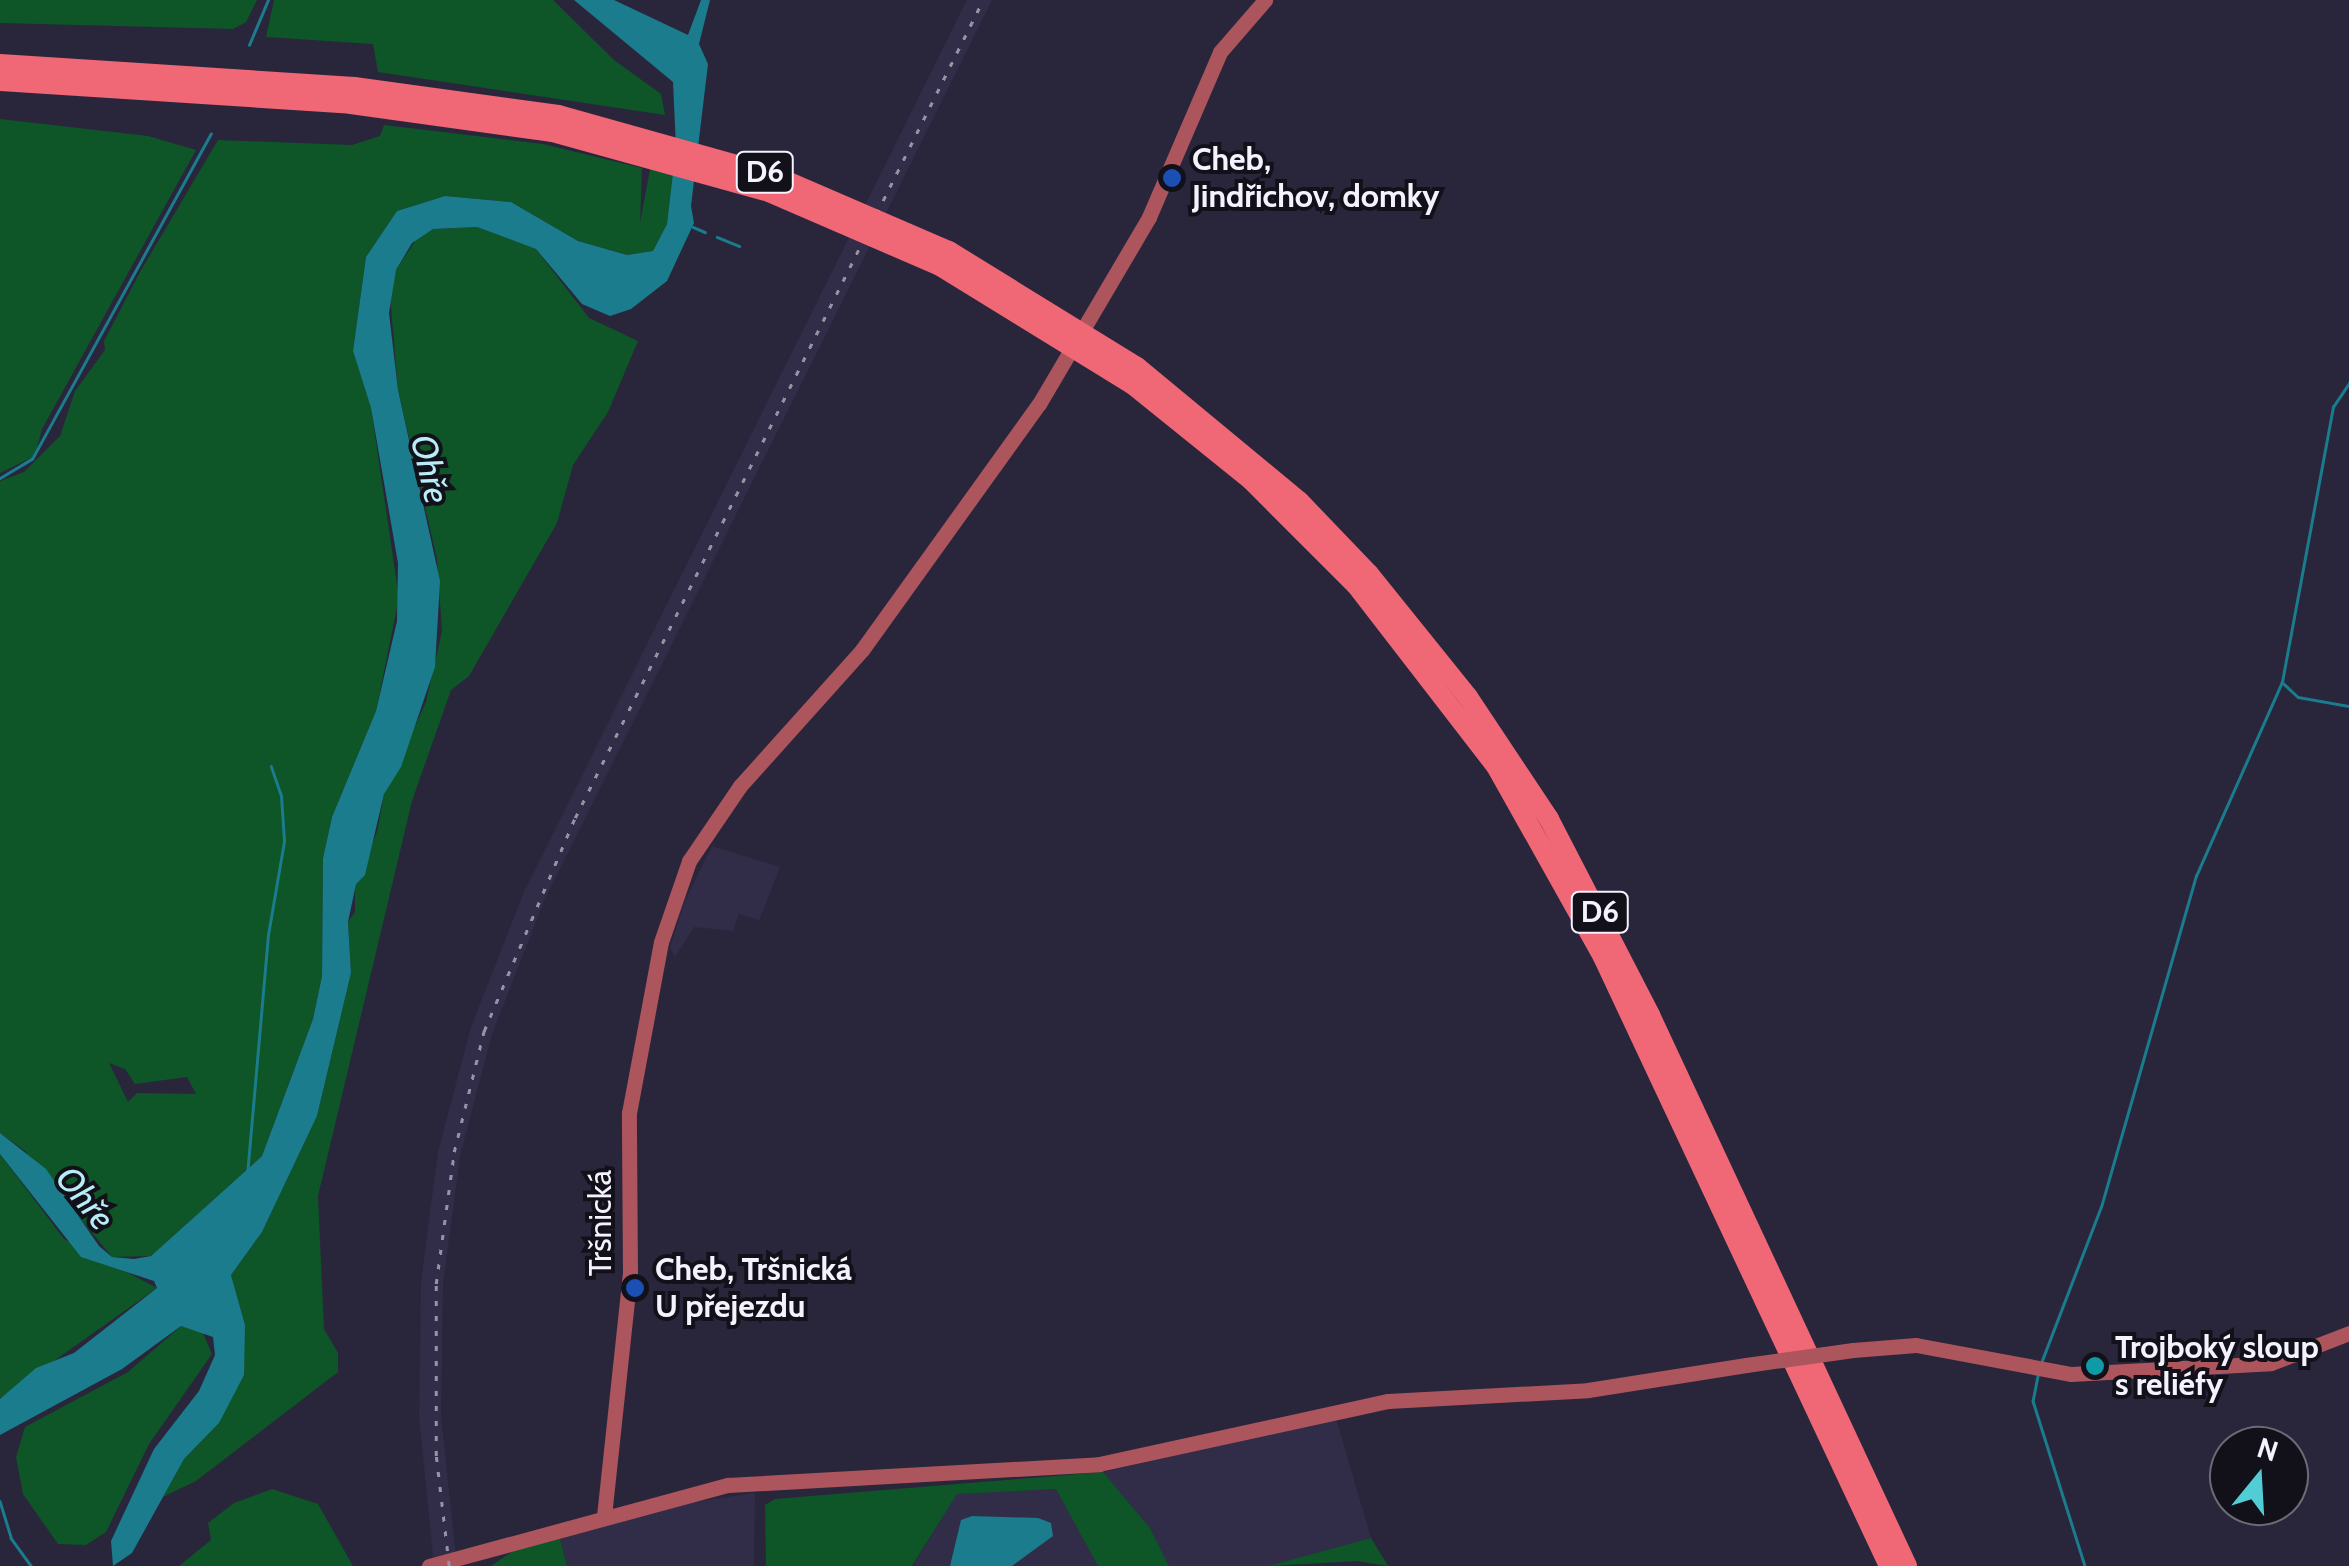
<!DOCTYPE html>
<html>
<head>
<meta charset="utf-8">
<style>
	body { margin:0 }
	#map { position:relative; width:2349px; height:1566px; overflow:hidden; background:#29263c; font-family:Cabin,sans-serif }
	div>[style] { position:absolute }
	.built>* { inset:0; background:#312c48 }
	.green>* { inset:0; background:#0e5528 }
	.water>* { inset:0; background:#1a7c8c }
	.stream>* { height:2.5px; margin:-1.25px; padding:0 1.25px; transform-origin:1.25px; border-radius:1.25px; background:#1a7c8c }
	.secondary>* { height:15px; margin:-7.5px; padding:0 7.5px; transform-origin:7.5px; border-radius:7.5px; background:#ad555c }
	.highway>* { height:20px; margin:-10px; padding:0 10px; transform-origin:10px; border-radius:10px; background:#f06776 }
	.rail>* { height:2.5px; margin-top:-1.25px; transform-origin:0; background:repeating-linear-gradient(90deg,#9694a4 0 5px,transparent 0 15px) }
	.secondary-bridge>* { height:15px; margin:-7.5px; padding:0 7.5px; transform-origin:7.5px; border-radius:7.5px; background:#ad555c }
	.highway-bridge>* { height:20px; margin:-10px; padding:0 10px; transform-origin:10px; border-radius:10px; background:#f06776 }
	.dots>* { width:28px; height:28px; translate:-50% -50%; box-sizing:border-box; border:5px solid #12111a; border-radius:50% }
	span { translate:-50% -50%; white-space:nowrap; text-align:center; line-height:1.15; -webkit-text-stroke:8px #12111a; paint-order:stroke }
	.shield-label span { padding:2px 8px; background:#12111a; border:2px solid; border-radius:8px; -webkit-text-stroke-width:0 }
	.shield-label { font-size:30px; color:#f3f2fe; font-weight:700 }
	.poi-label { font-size:32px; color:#f3f2fe; font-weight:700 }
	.left { translate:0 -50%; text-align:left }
	.street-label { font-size:32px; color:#f3f2fe }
	.water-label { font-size:35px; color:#b8ecf7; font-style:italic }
	.north { position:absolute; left:2209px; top:1426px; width:100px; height:100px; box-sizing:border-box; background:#12111a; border:2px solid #6c6b75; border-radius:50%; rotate:18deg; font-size:28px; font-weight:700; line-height:40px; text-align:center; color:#f3f2fe }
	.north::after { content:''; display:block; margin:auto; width:35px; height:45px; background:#52ccd5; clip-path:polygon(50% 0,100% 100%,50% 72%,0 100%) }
</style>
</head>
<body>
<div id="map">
	<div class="built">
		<i style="clip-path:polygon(967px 0,992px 0,544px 901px,492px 1034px,460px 1156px,443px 1284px,441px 1416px,457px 1566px,434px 1566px,419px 1417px,421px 1282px,438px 1152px,471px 1027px,524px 892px)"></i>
		<i style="clip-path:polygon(712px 846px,780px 867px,759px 920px,739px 914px,733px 931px,694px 927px,675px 957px,670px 947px,685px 901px)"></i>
		<i style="clip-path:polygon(1336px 1418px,1371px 1538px,1269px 1566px,1169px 1566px,1150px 1528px,1103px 1472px)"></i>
		<i style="clip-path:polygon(1057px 1489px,1103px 1566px,913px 1566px,957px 1493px)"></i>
		<i style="clip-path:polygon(755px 1493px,754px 1566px,567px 1566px,560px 1539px,685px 1503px)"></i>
	</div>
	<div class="green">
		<i style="clip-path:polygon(0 0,257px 0,246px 22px,233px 29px,0 23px)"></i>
		<i style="clip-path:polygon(274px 0,553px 0,614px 60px,661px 94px,665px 115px,378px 72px,373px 44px,266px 37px)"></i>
		<i style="clip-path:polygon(0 119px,148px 136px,196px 150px,42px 429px,35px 456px,0 473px)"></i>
		<i style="clip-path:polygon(evenodd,384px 125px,543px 144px,642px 168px,640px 223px,650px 169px,674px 173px,667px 224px,653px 251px,627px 255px,578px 241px,511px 202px,445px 196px,397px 211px,366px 257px,353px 351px,371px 408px,399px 598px,376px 711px,332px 817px,323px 858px,322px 976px,313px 1019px,262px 1156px,151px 1256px,112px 1257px,25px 1151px,0 1133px,0 481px,24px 472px,60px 436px,75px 391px,105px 350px,104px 341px,140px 272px,218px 140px,352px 145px,380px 136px,384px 125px,109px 1063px,125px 1069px,135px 1084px,187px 1077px,196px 1094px,137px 1093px,128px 1102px,109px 1063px)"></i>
		<i style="clip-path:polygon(477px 227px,536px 249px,589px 318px,638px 341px,608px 412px,573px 465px,557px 523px,469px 676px,451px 690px,412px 801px,318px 1196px,324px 1329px,338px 1353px,338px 1372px,196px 1481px,163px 1497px,184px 1459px,219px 1423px,245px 1325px,231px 1275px,262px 1232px,317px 1116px,351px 973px,348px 922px,355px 912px,355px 884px,377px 832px,384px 794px,426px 702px,442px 631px,437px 559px,398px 390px,390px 295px,396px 270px,417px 238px,433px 229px)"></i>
		<i style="clip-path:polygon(0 1154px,64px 1239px,157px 1288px,0 1399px)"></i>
		<i style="clip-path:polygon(181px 1326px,203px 1333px,212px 1354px,149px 1444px,106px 1532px,86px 1545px,58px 1544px,23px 1494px,16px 1457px,25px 1427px,128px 1372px)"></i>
		<i style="clip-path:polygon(1103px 1472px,1150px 1528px,1169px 1566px,1098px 1566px,1056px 1489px,957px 1494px,912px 1566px,766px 1566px,765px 1505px,775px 1499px)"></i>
		<i style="clip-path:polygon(272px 1489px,318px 1504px,353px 1566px,179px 1566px,211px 1540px,208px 1523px,234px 1503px)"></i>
		<i style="clip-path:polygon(1371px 1538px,1388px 1566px,1357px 1561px,1268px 1566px)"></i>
		<i style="clip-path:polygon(560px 1539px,567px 1566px,491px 1566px,516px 1549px)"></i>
	</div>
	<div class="water">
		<i style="clip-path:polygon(574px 0,614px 0,688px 35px,701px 0,710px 0,699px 44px,708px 64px,691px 206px,694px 223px,667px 281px,631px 309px,610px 316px,582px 304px,536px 249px,477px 227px,433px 229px,412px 243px,396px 270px,389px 313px,398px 390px,440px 581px,435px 667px,401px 767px,384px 794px,365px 875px,356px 884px,348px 922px,351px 973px,317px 1116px,262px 1232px,231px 1275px,245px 1325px,244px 1375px,219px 1423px,184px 1459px,132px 1553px,113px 1566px,111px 1541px,154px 1449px,199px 1391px,215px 1355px,213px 1337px,181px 1326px,122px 1369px,0 1435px,0 1399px,36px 1368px,74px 1353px,157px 1288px,154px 1281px,81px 1257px,0 1154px,0 1133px,46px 1169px,99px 1246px,112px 1257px,134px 1259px,151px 1256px,262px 1156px,313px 1019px,322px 976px,323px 858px,332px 817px,376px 711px,397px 621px,398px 563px,371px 408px,353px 351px,366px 257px,397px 211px,445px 196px,511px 202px,578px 241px,627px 255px,653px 251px,667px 224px,676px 148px,673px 82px)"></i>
		<i style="clip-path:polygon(972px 1516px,1038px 1518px,1051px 1523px,1053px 1536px,1012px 1566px,950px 1566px,961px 1520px)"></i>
	</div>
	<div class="stream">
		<i style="left:249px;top:45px;width:49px;rotate:-67.1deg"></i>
		<i style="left:693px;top:227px;width:13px;rotate:23deg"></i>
		<i style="left:717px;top:237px;width:24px;rotate:22deg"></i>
		<i style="left:0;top:478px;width:37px;rotate:-31deg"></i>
		<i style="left:32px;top:459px;width:371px;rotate:-61.2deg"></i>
		<i style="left:2282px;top:682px;width:22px;rotate:43deg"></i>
		<i style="left:2298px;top:697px;width:52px;rotate:10deg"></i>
		<i style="left:247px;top:1175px;width:241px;rotate:-85deg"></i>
		<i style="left:268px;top:935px;width:95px;rotate:-80.3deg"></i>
		<i style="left:284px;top:841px;width:45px;rotate:-93.8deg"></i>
		<i style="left:281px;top:796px;width:31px;rotate:-109deg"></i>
		<i style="left:2041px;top:1363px;width:167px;rotate:-69deg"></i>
		<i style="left:2101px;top:1207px;width:344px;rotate:-74deg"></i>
		<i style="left:2196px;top:876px;width:212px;rotate:-66.1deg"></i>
		<i style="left:2282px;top:682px;width:280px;rotate:-79.5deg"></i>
		<i style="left:2333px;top:407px;width:29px;rotate:-56deg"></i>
		<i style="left:2038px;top:1376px;width:25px;rotate:101deg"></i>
		<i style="left:2033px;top:1401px;width:173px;rotate:72.5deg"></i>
		<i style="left:0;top:1501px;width:39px;rotate:73deg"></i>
		<i style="left:11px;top:1538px;width:34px;rotate:54deg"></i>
	</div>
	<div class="secondary">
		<i style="left:1853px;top:1350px;width:63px;rotate:-4.5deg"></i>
		<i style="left:1916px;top:1345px;width:158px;rotate:10.6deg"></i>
		<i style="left:2071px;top:1374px;width:200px;rotate:-3.1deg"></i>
		<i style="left:2271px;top:1363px;width:84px;rotate:-21deg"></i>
		<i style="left:604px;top:1516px;width:243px;rotate:-83.9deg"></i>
		<i style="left:630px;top:1274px;width:161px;rotate:-90.4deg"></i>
		<i style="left:629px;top:1113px;width:174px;rotate:-79.4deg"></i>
		<i style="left:661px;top:942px;width:86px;rotate:-70.9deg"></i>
		<i style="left:689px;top:861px;width:91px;rotate:-55.8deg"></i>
		<i style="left:740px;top:786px;width:183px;rotate:-48.1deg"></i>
		<i style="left:862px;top:650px;width:303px;rotate:-54.3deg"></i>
		<i style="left:1039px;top:404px;width:217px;rotate:-59.5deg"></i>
		<i style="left:1149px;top:217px;width:180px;rotate:-66.7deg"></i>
		<i style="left:1220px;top:52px;width:69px;rotate:-49.1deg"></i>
		<i style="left:429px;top:1566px;width:310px;rotate:-15.2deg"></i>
		<i style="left:728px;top:1485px;width:372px;rotate:-3.2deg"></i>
		<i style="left:1099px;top:1464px;width:296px;rotate:-12.3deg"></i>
		<i style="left:1388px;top:1401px;width:200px;rotate:-3.1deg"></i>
		<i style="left:1588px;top:1390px;width:160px;rotate:-9deg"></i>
	</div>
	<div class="highway">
		<i style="left:0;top:64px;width:355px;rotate:3.7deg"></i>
		<i style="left:0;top:81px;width:352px;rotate:3.7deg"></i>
		<i style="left:1137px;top:367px;width:210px;rotate:39.6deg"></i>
		<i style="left:1299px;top:501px;width:101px;rotate:46.2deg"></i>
		<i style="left:1369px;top:574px;width:158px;rotate:51.2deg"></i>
		<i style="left:1468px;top:697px;width:146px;rotate:56.4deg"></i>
		<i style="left:1549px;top:819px;width:220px;rotate:62.7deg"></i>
		<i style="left:1650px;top:1015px;width:608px;rotate:64.99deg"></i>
		<i style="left:1132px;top:384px;width:153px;rotate:38.9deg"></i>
		<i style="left:1251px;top:480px;width:148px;rotate:45deg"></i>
		<i style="left:1356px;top:585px;width:229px;rotate:52.3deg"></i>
		<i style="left:1496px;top:766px;width:219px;rotate:60.7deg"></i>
		<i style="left:1603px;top:957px;width:673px;rotate:64.84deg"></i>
	</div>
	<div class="rail">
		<i style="left:449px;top:1566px;width:111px;rotate:-96.7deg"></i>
		<i style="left:436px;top:1456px;width:172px;rotate:-90deg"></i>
		<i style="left:436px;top:1284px;width:133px;rotate:-82.2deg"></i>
		<i style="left:454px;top:1152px;width:125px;rotate:-76.1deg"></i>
		<i style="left:484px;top:1031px;width:232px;rotate:-66.9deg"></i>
		<i style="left:575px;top:818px;width:914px;rotate:-63.49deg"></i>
	</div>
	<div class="secondary-bridge">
		<i style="left:1746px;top:1365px;width:108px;rotate:-8deg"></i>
	</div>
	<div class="highway-bridge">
		<i style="left:354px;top:87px;width:206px;rotate:7.8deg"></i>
		<i style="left:558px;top:115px;width:220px;rotate:15.6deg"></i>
		<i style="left:770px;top:174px;width:195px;rotate:23.3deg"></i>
		<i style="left:949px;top:251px;width:221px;rotate:31.7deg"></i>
		<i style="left:351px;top:104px;width:204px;rotate:7.9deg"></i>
		<i style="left:553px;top:132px;width:224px;rotate:15.5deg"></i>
		<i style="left:769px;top:192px;width:186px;rotate:23.4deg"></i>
		<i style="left:940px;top:266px;width:225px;rotate:31.6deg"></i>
	</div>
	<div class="dots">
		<i style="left:1172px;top:178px;background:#1a4fb4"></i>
		<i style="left:635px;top:1288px;background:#1a4fb4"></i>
		<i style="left:2095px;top:1366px;background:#0f9aa8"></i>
	</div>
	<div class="shield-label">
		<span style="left:765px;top:172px">D6</span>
		<span style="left:1600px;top:912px">D6</span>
	</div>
	<div class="poi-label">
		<span class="left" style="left:1192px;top:178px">Cheb,<br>Jindřichov, domky</span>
		<span class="left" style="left:655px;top:1288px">Cheb, Tršnická<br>U přejezdu</span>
		<span class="left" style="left:2115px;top:1366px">Trojboký sloup<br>s reliéfy</span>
	</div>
	<div class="street-label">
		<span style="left:600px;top:1223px;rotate:-90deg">Tršnická</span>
	</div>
	<div class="water-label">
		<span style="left:430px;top:469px;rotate:77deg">Ohře</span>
		<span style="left:85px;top:1198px;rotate:51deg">Ohře</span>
	</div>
	<div class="north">N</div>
</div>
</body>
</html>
